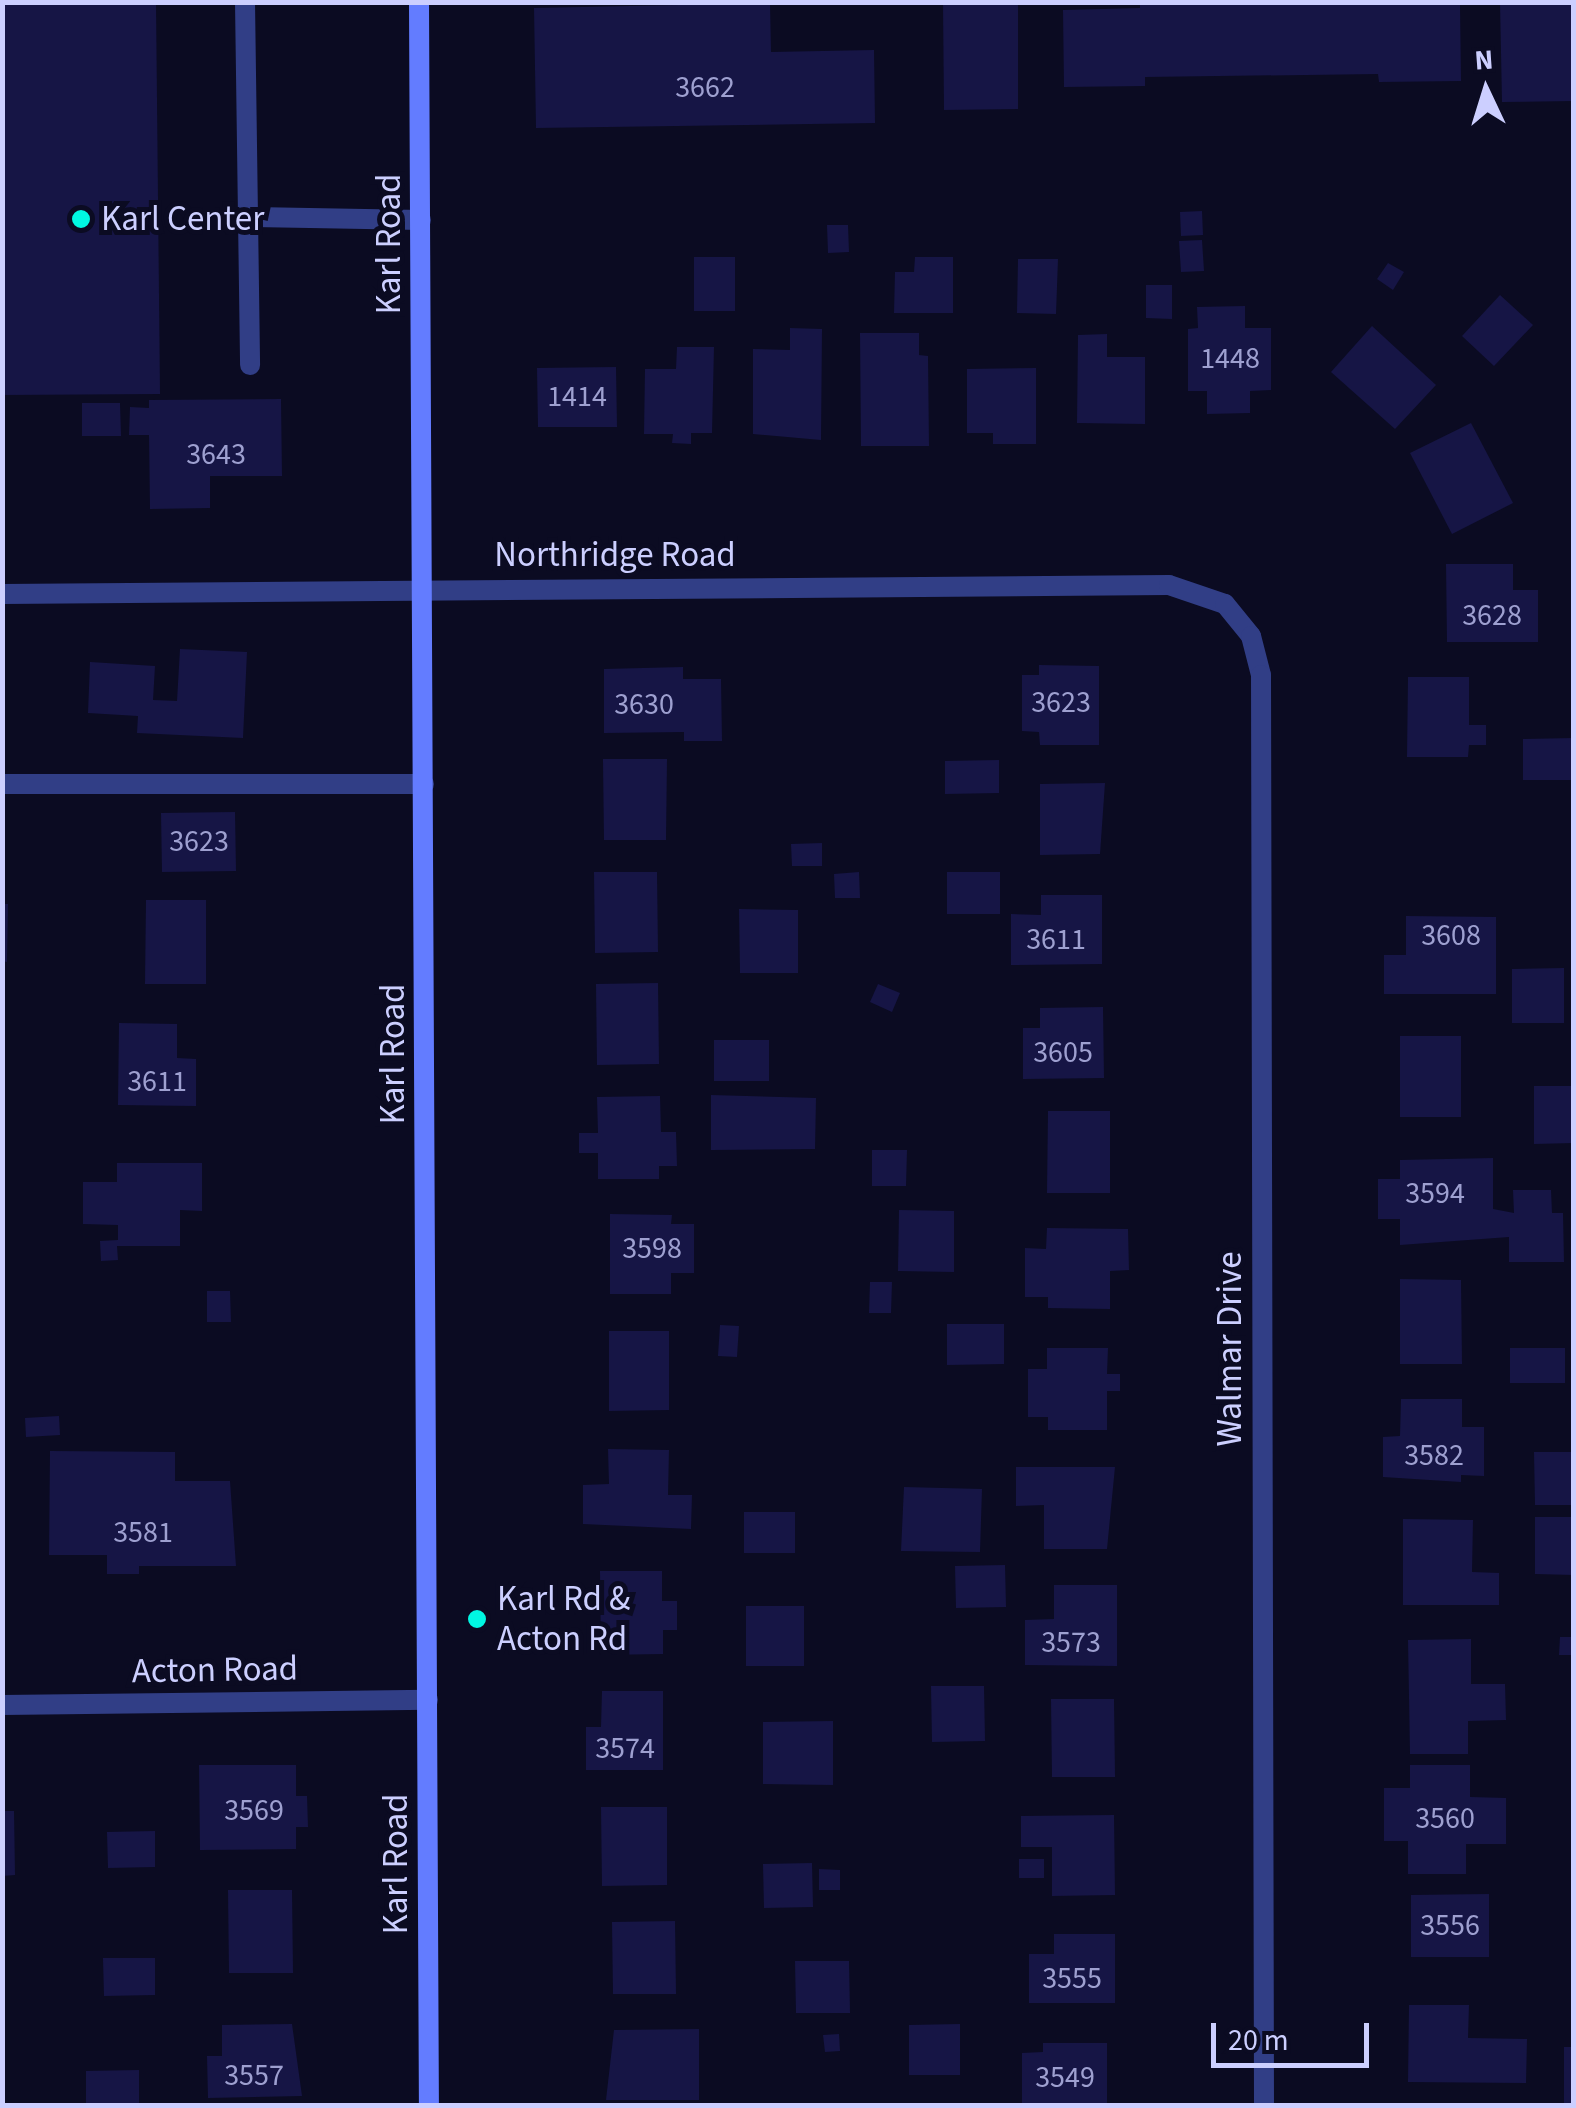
<!DOCTYPE html>
<html>
<head>
<meta charset="utf-8">
<style>
	body { margin:0 }
	#map { position:relative; width:1576px; height:2108px; overflow:hidden; background:#0b0b22; font-family:"Source Sans 3",sans-serif }
	div>[style] { position:absolute }
	.building>* { inset:0; background:#161545 }
	.lane>* { height:20px; margin:-10px; padding:0 10px; transform-origin:10px; border-radius:10px; background:#313e86 }
	.street>* { height:20px; margin:-10px; padding:0 10px; transform-origin:10px; border-radius:10px; background:#313e86 }
	.secondary>* { height:20px; margin:-10px; padding:0 10px; transform-origin:10px; border-radius:10px; background:#637cff }
	.dots>* { width:28px; height:28px; translate:-50% -50%; box-sizing:border-box; border:5px solid #0b0b22; border-radius:50% }
	span { translate:-50% -50%; white-space:nowrap; text-align:center; line-height:1.15; -webkit-text-stroke:10px #0b0b22; paint-order:stroke }
	.number-label { font-size:30px; color:#9ea0d0 }
	.number-label span { -webkit-text-stroke-width:0 }
	.poi-label { font-size:35px; color:#cccfff }
	.left { translate:0 -50%; text-align:left }
	.street-label { font-size:35px; color:#cccfff }
	.frame { position:absolute; inset:0; border:5px solid #cccfff; pointer-events:none }
	.north { position:absolute; left:1436px; top:40px; width:100px; height:100px; -webkit-text-stroke:8px #0b0b22; paint-order:stroke; rotate:356deg; font-size:28px; font-weight:700; line-height:40px; text-align:center; color:#cccfff }
	.north::after { content:''; display:block; margin:auto; width:35px; height:45px; background:#cccfff; clip-path:polygon(50% 0,100% 100%,50% 72%,0 100%) }
	.scale { position:absolute; left:1211px; top:2023px; width:158px; height:45px; box-sizing:border-box; border:5px solid #cccfff; border-top:0; padding-left:12px; font-size:30px; line-height:35px; white-space:nowrap; color:#cccfff; -webkit-text-stroke:8px #0b0b22; paint-order:stroke }
</style>
</head>
<body>
<div id="map">
	<div class="building">
		<i style="clip-path:polygon(2px 2px,156px 2px,160px 394px,2px 395px)"></i>
		<i style="clip-path:polygon(943px 2px,1018px 2px,1018px 109px,944px 110px)"></i>
		<i style="clip-path:polygon(1140px 2px,1460px 5px,1461px 81px,1379px 82px,1378px 74px,1145px 77px,1145px 86px,1064px 87px,1063px 10px,1140px 8px)"></i>
		<i style="clip-path:polygon(1500px 2px,1574px 2px,1574px 101px,1502px 102px)"></i>
		<i style="clip-path:polygon(770px 3px,771px 52px,874px 50px,875px 123px,536px 128px,534px 8px)"></i>
		<i style="clip-path:polygon(1202px 211px,1203px 235px,1181px 236px,1180px 212px)"></i>
		<i style="clip-path:polygon(827px 225px,848px 225px,849px 252px,828px 253px)"></i>
		<i style="clip-path:polygon(1202px 240px,1204px 271px,1181px 272px,1179px 241px)"></i>
		<i style="clip-path:polygon(694px 257px,735px 257px,735px 311px,694px 311px)"></i>
		<i style="clip-path:polygon(915px 257px,953px 257px,953px 313px,894px 313px,895px 272px,914px 272px)"></i>
		<i style="clip-path:polygon(1018px 259px,1058px 259px,1056px 314px,1017px 313px)"></i>
		<i style="clip-path:polygon(1388px 263px,1404px 272px,1393px 290px,1377px 279px)"></i>
		<i style="clip-path:polygon(1146px 285px,1172px 285px,1172px 319px,1146px 318px)"></i>
		<i style="clip-path:polygon(1500px 295px,1533px 325px,1494px 366px,1462px 336px)"></i>
		<i style="clip-path:polygon(1245px 306px,1245px 328px,1271px 328px,1271px 390px,1250px 391px,1250px 413px,1207px 414px,1207px 391px,1188px 391px,1188px 329px,1198px 328px,1197px 307px)"></i>
		<i style="clip-path:polygon(1372px 326px,1436px 385px,1395px 429px,1331px 372px)"></i>
		<i style="clip-path:polygon(790px 328px,822px 329px,821px 440px,753px 434px,753px 349px,790px 350px)"></i>
		<i style="clip-path:polygon(860px 333px,919px 333px,919px 355px,928px 356px,929px 446px,861px 446px)"></i>
		<i style="clip-path:polygon(1107px 334px,1107px 357px,1145px 357px,1145px 424px,1077px 423px,1078px 335px)"></i>
		<i style="clip-path:polygon(677px 347px,714px 347px,712px 433px,691px 433px,691px 444px,672px 443px,673px 434px,644px 434px,645px 369px,676px 369px)"></i>
		<i style="clip-path:polygon(616px 367px,617px 427px,538px 427px,537px 368px)"></i>
		<i style="clip-path:polygon(1036px 368px,1036px 444px,993px 444px,993px 433px,967px 433px,967px 369px)"></i>
		<i style="clip-path:polygon(281px 399px,282px 476px,210px 476px,210px 508px,150px 509px,149px 435px,129px 435px,130px 407px,149px 408px,149px 400px)"></i>
		<i style="clip-path:polygon(82px 403px,120px 403px,121px 436px,82px 436px)"></i>
		<i style="clip-path:polygon(1471px 423px,1513px 503px,1452px 534px,1410px 453px)"></i>
		<i style="clip-path:polygon(1446px 564px,1513px 564px,1513px 590px,1538px 590px,1538px 642px,1447px 642px)"></i>
		<i style="clip-path:polygon(180px 649px,247px 652px,243px 738px,137px 733px,138px 716px,88px 713px,90px 662px,155px 666px,153px 700px,177px 701px)"></i>
		<i style="clip-path:polygon(1039px 665px,1099px 666px,1099px 745px,1040px 745px,1039px 732px,1022px 731px,1022px 675px,1039px 675px)"></i>
		<i style="clip-path:polygon(683px 667px,683px 679px,721px 679px,722px 741px,684px 741px,684px 732px,604px 733px,604px 669px)"></i>
		<i style="clip-path:polygon(1408px 677px,1469px 677px,1469px 725px,1486px 725px,1486px 745px,1469px 745px,1468px 757px,1407px 757px)"></i>
		<i style="clip-path:polygon(1574px 738px,1574px 780px,1523px 780px,1523px 739px)"></i>
		<i style="clip-path:polygon(603px 759px,667px 759px,666px 840px,604px 840px)"></i>
		<i style="clip-path:polygon(999px 760px,999px 793px,945px 794px,945px 761px)"></i>
		<i style="clip-path:polygon(1105px 783px,1100px 854px,1040px 855px,1040px 784px)"></i>
		<i style="clip-path:polygon(235px 812px,236px 871px,162px 872px,161px 813px)"></i>
		<i style="clip-path:polygon(822px 843px,822px 866px,792px 866px,791px 844px)"></i>
		<i style="clip-path:polygon(594px 872px,657px 872px,658px 952px,595px 953px)"></i>
		<i style="clip-path:polygon(859px 872px,860px 898px,835px 898px,834px 874px)"></i>
		<i style="clip-path:polygon(947px 872px,1000px 872px,1000px 914px,947px 914px)"></i>
		<i style="clip-path:polygon(1041px 895px,1102px 895px,1102px 964px,1011px 965px,1011px 914px,1041px 915px)"></i>
		<i style="clip-path:polygon(146px 900px,206px 900px,206px 984px,145px 984px)"></i>
		<i style="clip-path:polygon(2px 904px,8px 904px,7px 962px,2px 961px)"></i>
		<i style="clip-path:polygon(739px 909px,798px 910px,798px 973px,740px 973px)"></i>
		<i style="clip-path:polygon(1406px 916px,1496px 917px,1496px 994px,1384px 994px,1384px 955px,1406px 955px)"></i>
		<i style="clip-path:polygon(1564px 968px,1564px 1023px,1512px 1023px,1512px 969px)"></i>
		<i style="clip-path:polygon(658px 983px,659px 1064px,597px 1065px,596px 984px)"></i>
		<i style="clip-path:polygon(878px 984px,900px 993px,892px 1012px,870px 1002px)"></i>
		<i style="clip-path:polygon(1103px 1007px,1104px 1078px,1023px 1079px,1023px 1028px,1040px 1028px,1040px 1008px)"></i>
		<i style="clip-path:polygon(119px 1023px,177px 1024px,177px 1058px,196px 1059px,196px 1106px,118px 1105px)"></i>
		<i style="clip-path:polygon(1400px 1036px,1461px 1036px,1461px 1117px,1400px 1117px)"></i>
		<i style="clip-path:polygon(714px 1040px,769px 1040px,769px 1081px,714px 1081px)"></i>
		<i style="clip-path:polygon(1534px 1086px,1574px 1086px,1574px 1143px,1534px 1144px)"></i>
		<i style="clip-path:polygon(711px 1095px,816px 1098px,815px 1149px,711px 1150px)"></i>
		<i style="clip-path:polygon(660px 1096px,661px 1132px,676px 1132px,677px 1166px,659px 1166px,659px 1179px,598px 1179px,598px 1153px,579px 1153px,579px 1133px,598px 1133px,597px 1097px)"></i>
		<i style="clip-path:polygon(1048px 1111px,1110px 1111px,1110px 1193px,1047px 1193px)"></i>
		<i style="clip-path:polygon(872px 1150px,907px 1150px,906px 1186px,872px 1186px)"></i>
		<i style="clip-path:polygon(1493px 1158px,1493px 1209px,1514px 1213px,1513px 1190px,1551px 1190px,1552px 1213px,1563px 1213px,1564px 1262px,1509px 1262px,1509px 1237px,1400px 1245px,1400px 1219px,1378px 1219px,1378px 1179px,1400px 1179px,1400px 1160px)"></i>
		<i style="clip-path:polygon(117px 1163px,202px 1163px,202px 1211px,180px 1210px,180px 1246px,117px 1246px,118px 1260px,101px 1261px,100px 1241px,118px 1240px,118px 1225px,83px 1224px,83px 1182px,117px 1182px)"></i>
		<i style="clip-path:polygon(899px 1210px,954px 1211px,954px 1272px,898px 1271px)"></i>
		<i style="clip-path:polygon(610px 1214px,672px 1215px,671px 1224px,694px 1224px,694px 1273px,671px 1273px,671px 1294px,610px 1294px)"></i>
		<i style="clip-path:polygon(1047px 1228px,1128px 1229px,1129px 1270px,1110px 1271px,1110px 1309px,1048px 1308px,1048px 1297px,1025px 1297px,1025px 1248px,1046px 1249px)"></i>
		<i style="clip-path:polygon(1400px 1279px,1461px 1280px,1462px 1364px,1400px 1364px)"></i>
		<i style="clip-path:polygon(870px 1282px,892px 1282px,891px 1313px,869px 1313px)"></i>
		<i style="clip-path:polygon(207px 1291px,230px 1291px,231px 1322px,207px 1322px)"></i>
		<i style="clip-path:polygon(947px 1324px,1004px 1324px,1004px 1364px,947px 1365px)"></i>
		<i style="clip-path:polygon(720px 1325px,739px 1326px,737px 1357px,718px 1356px)"></i>
		<i style="clip-path:polygon(609px 1331px,669px 1331px,669px 1410px,609px 1411px)"></i>
		<i style="clip-path:polygon(1047px 1348px,1108px 1348px,1107px 1374px,1120px 1374px,1120px 1391px,1107px 1391px,1107px 1430px,1048px 1430px,1048px 1417px,1028px 1417px,1028px 1369px,1047px 1369px)"></i>
		<i style="clip-path:polygon(1510px 1348px,1565px 1348px,1565px 1383px,1510px 1383px)"></i>
		<i style="clip-path:polygon(1401px 1399px,1462px 1399px,1462px 1427px,1484px 1427px,1484px 1476px,1461px 1475px,1461px 1482px,1383px 1477px,1383px 1437px,1400px 1436px)"></i>
		<i style="clip-path:polygon(59px 1416px,60px 1435px,26px 1437px,25px 1418px)"></i>
		<i style="clip-path:polygon(608px 1449px,669px 1450px,668px 1495px,692px 1495px,691px 1529px,583px 1524px,583px 1485px,609px 1484px)"></i>
		<i style="clip-path:polygon(50px 1451px,175px 1452px,175px 1481px,230px 1481px,236px 1566px,139px 1566px,139px 1574px,107px 1574px,107px 1555px,49px 1555px)"></i>
		<i style="clip-path:polygon(1534px 1452px,1574px 1452px,1574px 1505px,1535px 1505px)"></i>
		<i style="clip-path:polygon(1016px 1467px,1115px 1467px,1107px 1549px,1044px 1549px,1044px 1505px,1016px 1506px)"></i>
		<i style="clip-path:polygon(904px 1487px,982px 1489px,980px 1552px,901px 1551px)"></i>
		<i style="clip-path:polygon(744px 1512px,795px 1512px,795px 1553px,744px 1553px)"></i>
		<i style="clip-path:polygon(1535px 1517px,1574px 1517px,1574px 1575px,1535px 1574px)"></i>
		<i style="clip-path:polygon(1403px 1519px,1473px 1520px,1472px 1572px,1499px 1573px,1499px 1605px,1403px 1605px)"></i>
		<i style="clip-path:polygon(1005px 1565px,1006px 1607px,956px 1608px,955px 1566px)"></i>
		<i style="clip-path:polygon(600px 1571px,662px 1571px,662px 1601px,677px 1601px,677px 1630px,663px 1630px,663px 1654px,601px 1655px)"></i>
		<i style="clip-path:polygon(1054px 1585px,1117px 1585px,1117px 1666px,1025px 1665px,1025px 1620px,1054px 1619px)"></i>
		<i style="clip-path:polygon(746px 1606px,804px 1606px,804px 1666px,746px 1666px)"></i>
		<i style="clip-path:polygon(1560px 1637px,1574px 1637px,1574px 1655px,1559px 1655px)"></i>
		<i style="clip-path:polygon(1471px 1639px,1471px 1684px,1505px 1684px,1506px 1720px,1468px 1721px,1468px 1754px,1410px 1754px,1408px 1640px)"></i>
		<i style="clip-path:polygon(931px 1686px,984px 1686px,985px 1741px,932px 1742px)"></i>
		<i style="clip-path:polygon(602px 1691px,663px 1691px,663px 1770px,586px 1770px,586px 1727px,601px 1727px)"></i>
		<i style="clip-path:polygon(1051px 1699px,1114px 1699px,1115px 1777px,1052px 1777px)"></i>
		<i style="clip-path:polygon(833px 1721px,833px 1785px,763px 1784px,763px 1722px)"></i>
		<i style="clip-path:polygon(199px 1765px,296px 1765px,296px 1796px,307px 1796px,308px 1827px,296px 1827px,296px 1849px,200px 1850px)"></i>
		<i style="clip-path:polygon(1410px 1765px,1470px 1765px,1470px 1797px,1506px 1798px,1506px 1844px,1466px 1844px,1466px 1874px,1408px 1874px,1408px 1841px,1384px 1841px,1384px 1788px,1410px 1788px)"></i>
		<i style="clip-path:polygon(601px 1807px,667px 1807px,667px 1885px,602px 1886px)"></i>
		<i style="clip-path:polygon(2px 1811px,14px 1811px,15px 1875px,2px 1876px)"></i>
		<i style="clip-path:polygon(1114px 1815px,1115px 1895px,1052px 1896px,1052px 1847px,1021px 1847px,1021px 1816px)"></i>
		<i style="clip-path:polygon(155px 1831px,155px 1867px,108px 1868px,107px 1832px)"></i>
		<i style="clip-path:polygon(1019px 1859px,1044px 1859px,1044px 1878px,1019px 1878px)"></i>
		<i style="clip-path:polygon(812px 1863px,813px 1907px,764px 1908px,763px 1864px)"></i>
		<i style="clip-path:polygon(819px 1869px,840px 1870px,840px 1890px,819px 1890px)"></i>
		<i style="clip-path:polygon(228px 1890px,292px 1890px,293px 1973px,229px 1973px)"></i>
		<i style="clip-path:polygon(1489px 1894px,1489px 1957px,1411px 1957px,1411px 1895px)"></i>
		<i style="clip-path:polygon(675px 1921px,676px 1994px,613px 1994px,612px 1922px)"></i>
		<i style="clip-path:polygon(1054px 1934px,1115px 1934px,1115px 2003px,1029px 2003px,1029px 1954px,1054px 1954px)"></i>
		<i style="clip-path:polygon(103px 1958px,155px 1958px,155px 1995px,104px 1996px)"></i>
		<i style="clip-path:polygon(795px 1961px,849px 1961px,850px 2013px,796px 2013px)"></i>
		<i style="clip-path:polygon(1409px 2005px,1469px 2005px,1468px 2038px,1527px 2039px,1526px 2083px,1408px 2082px)"></i>
		<i style="clip-path:polygon(292px 2024px,302px 2096px,208px 2098px,207px 2056px,222px 2056px,222px 2025px)"></i>
		<i style="clip-path:polygon(960px 2024px,960px 2075px,909px 2075px,909px 2025px)"></i>
		<i style="clip-path:polygon(699px 2029px,699px 2100px,606px 2100px,614px 2030px)"></i>
		<i style="clip-path:polygon(839px 2034px,840px 2051px,825px 2052px,823px 2035px)"></i>
		<i style="clip-path:polygon(1043px 2043px,1107px 2043px,1107px 2106px,1022px 2103px,1022px 2053px,1043px 2052px)"></i>
		<i style="clip-path:polygon(1564px 2047px,1574px 2047px,1574px 2106px,1564px 2106px)"></i>
		<i style="clip-path:polygon(139px 2070px,139px 2106px,86px 2106px,86px 2071px)"></i>
	</div>
	<div class="lane">
		<i style="left:245px;top:2px;width:363px;rotate:89.2deg"></i>
		<i style="left:248px;top:217px;width:173px;rotate:1deg"></i>
		<i style="left:2px;top:784px;width:422px"></i>
	</div>
	<div class="street">
		<i style="left:2px;top:594px;width:1167px;rotate:-0.44deg"></i>
		<i style="left:1169px;top:585px;width:59px;rotate:18.7deg"></i>
		<i style="left:1225px;top:604px;width:41px;rotate:50.9deg"></i>
		<i style="left:1251px;top:636px;width:40px;rotate:75.6deg"></i>
		<i style="left:1261px;top:675px;width:1431px;rotate:89.88deg"></i>
		<i style="left:2px;top:1705px;width:426px;rotate:-0.7deg"></i>
	</div>
	<div class="secondary">
		<i style="left:419px;top:2px;width:2104px;rotate:89.73deg"></i>
	</div>
	<div class="dots">
		<i style="left:81px;top:219px;background:#00f7e2"></i>
		<i style="left:477px;top:1619px;background:#00f7e2"></i>
	</div>
	<div class="number-label">
		<span style="left:705px;top:88px">3662</span>
		<span style="left:1230px;top:359px">1448</span>
		<span style="left:577px;top:397px">1414</span>
		<span style="left:216px;top:455px">3643</span>
		<span style="left:1492px;top:616px">3628</span>
		<span style="left:1061px;top:703px">3623</span>
		<span style="left:644px;top:705px">3630</span>
		<span style="left:199px;top:842px">3623</span>
		<span style="left:1451px;top:936px">3608</span>
		<span style="left:1056px;top:940px">3611</span>
		<span style="left:1063px;top:1053px">3605</span>
		<span style="left:157px;top:1082px">3611</span>
		<span style="left:1435px;top:1194px">3594</span>
		<span style="left:652px;top:1249px">3598</span>
		<span style="left:1434px;top:1456px">3582</span>
		<span style="left:143px;top:1533px">3581</span>
		<span style="left:1071px;top:1643px">3573</span>
		<span style="left:625px;top:1749px">3574</span>
		<span style="left:254px;top:1811px">3569</span>
		<span style="left:1445px;top:1819px">3560</span>
		<span style="left:1450px;top:1926px">3556</span>
		<span style="left:1072px;top:1979px">3555</span>
		<span style="left:254px;top:2076px">3557</span>
		<span style="left:1065px;top:2078px">3549</span>
	</div>
	<div class="poi-label">
		<span class="left" style="left:101px;top:219px">Karl Center</span>
		<span class="left" style="left:497px;top:1619px">Karl Rd &amp;<br>Acton Rd</span>
	</div>
	<div class="street-label">
		<span style="left:389px;top:244px;rotate:-90deg">Karl Road</span>
		<span style="left:615px;top:555px">Northridge Road</span>
		<span style="left:393px;top:1054px;rotate:-90deg">Karl Road</span>
		<span style="left:1230px;top:1349px;rotate:-90deg">Walmar Drive</span>
		<span style="left:215px;top:1670px;rotate:-1deg">Acton Road</span>
		<span style="left:396px;top:1864px;rotate:-90deg">Karl Road</span>
	</div>
	<div class="frame"></div>
	<div class="north">N</div>
	<div class="scale">20 m</div>
</div>
</body>
</html>
